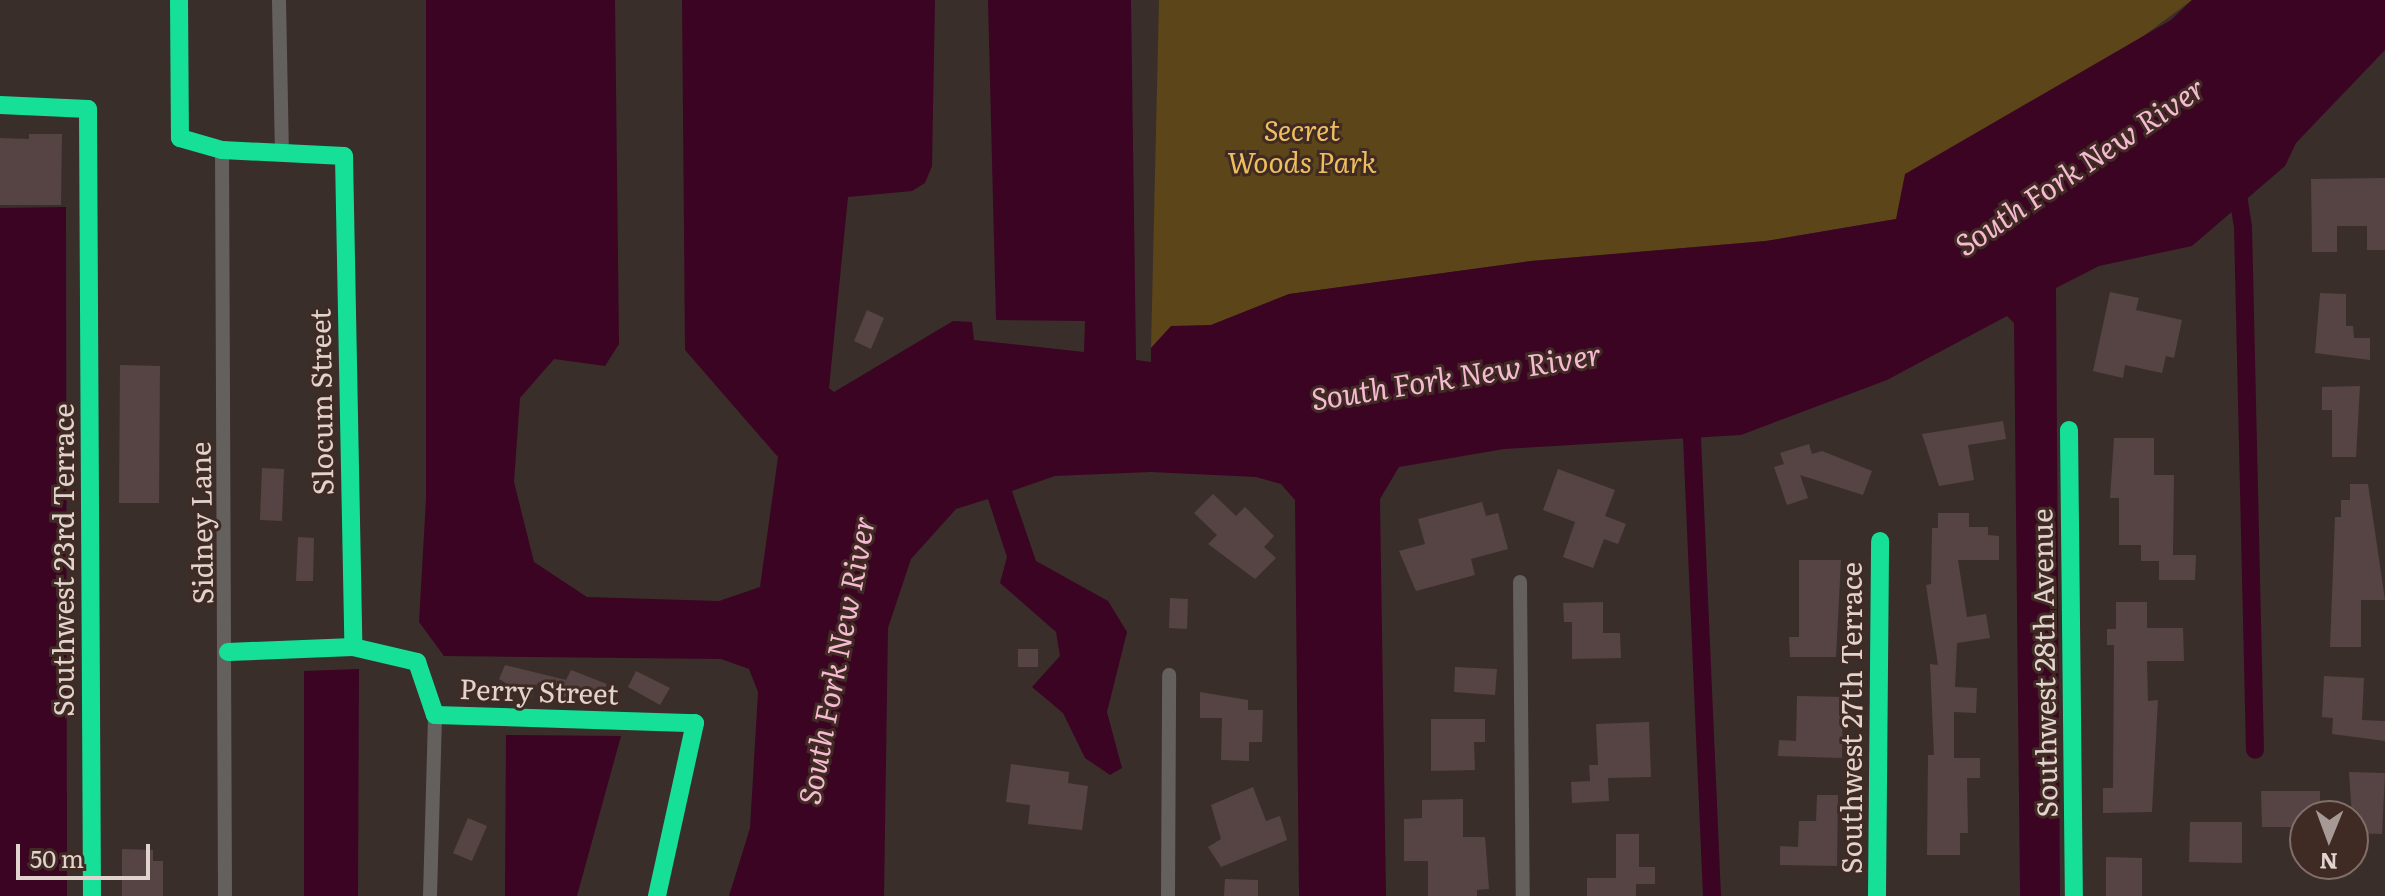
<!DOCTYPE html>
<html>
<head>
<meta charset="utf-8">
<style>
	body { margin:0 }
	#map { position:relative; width:2385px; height:896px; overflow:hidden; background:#3a2e2a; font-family:Literata,serif }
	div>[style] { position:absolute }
	.green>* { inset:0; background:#5c4518 }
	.water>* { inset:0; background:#3b0422 }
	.canal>* { height:18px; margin:-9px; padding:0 9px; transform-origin:9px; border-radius:9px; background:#3b0422 }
	.building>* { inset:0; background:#554443 }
	.street>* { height:14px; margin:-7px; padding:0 7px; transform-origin:7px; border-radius:7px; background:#64605e }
	.fast>* { height:18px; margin:-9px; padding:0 9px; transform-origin:9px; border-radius:9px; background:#16e098 }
	span { translate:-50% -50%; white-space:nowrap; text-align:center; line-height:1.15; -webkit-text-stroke:6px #402b24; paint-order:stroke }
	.park-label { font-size:28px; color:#eebe5e; font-style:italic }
	.street-label { font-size:28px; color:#e1d3ce }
	.water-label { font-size:30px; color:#f6b9d2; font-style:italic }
	.north { position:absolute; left:2289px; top:800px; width:80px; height:80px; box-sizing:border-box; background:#402b24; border:2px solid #806e68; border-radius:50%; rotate:181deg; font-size:22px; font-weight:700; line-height:32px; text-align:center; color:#e1d3ce }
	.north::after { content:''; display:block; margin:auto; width:28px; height:36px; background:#a79995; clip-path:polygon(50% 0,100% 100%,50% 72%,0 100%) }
	.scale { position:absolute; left:16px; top:844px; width:134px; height:36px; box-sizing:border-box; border:4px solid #e1d3ce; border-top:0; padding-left:10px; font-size:24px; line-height:28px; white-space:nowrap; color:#e1d3ce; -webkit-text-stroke:6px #402b24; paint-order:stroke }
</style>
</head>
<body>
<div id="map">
	<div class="green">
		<i style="clip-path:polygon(1159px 0,2192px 0,1896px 219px,1766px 241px,1531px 261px,1289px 294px,1211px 325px,1171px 327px,1151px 348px)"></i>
	</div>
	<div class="water">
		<i style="clip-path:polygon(426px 0,615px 0,619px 344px,605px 366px,554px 359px,520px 398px,514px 482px,534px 562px,587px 597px,719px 601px,760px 587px,778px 457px,685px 350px,682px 0,935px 0,932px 166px,925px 183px,912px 191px,848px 197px,829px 388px,834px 392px,953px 321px,972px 322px,974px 340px,1084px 352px,1085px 321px,996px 320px,988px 0,1131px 0,1136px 360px,1151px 362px,1151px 348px,1171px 326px,1211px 325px,1289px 294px,1531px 261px,1766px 241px,1896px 219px,1905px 174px,2171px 20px,2192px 0,2385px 0,2385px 50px,2296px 143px,2285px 166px,2192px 246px,2099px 266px,2056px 288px,2060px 896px,2020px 896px,2014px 323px,2007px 316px,1887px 380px,1741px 435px,1504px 449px,1399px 467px,1380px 499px,1386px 896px,1299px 896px,1295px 500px,1281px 484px,1256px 477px,1151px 472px,1055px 476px,1012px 491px,1036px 561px,1108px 601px,1127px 632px,1107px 712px,1122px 768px,1110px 775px,1085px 758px,1063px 713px,1032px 687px,1060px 656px,1056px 632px,1000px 583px,1007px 557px,988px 499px,956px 509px,911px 559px,888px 628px,884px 896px,729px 896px,750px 828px,758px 692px,749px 669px,721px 659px,444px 656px,419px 622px,426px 499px)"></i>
		<i style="clip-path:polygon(66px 207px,67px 896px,0 896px,0 208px)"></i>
		<i style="clip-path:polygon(359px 669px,358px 896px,304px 896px,304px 671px)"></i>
		<i style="clip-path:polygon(506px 735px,621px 736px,577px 896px,505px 896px)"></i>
	</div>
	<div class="canal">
		<i style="left:2236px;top:182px;width:46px;rotate:81.2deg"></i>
		<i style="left:2243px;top:227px;width:523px;rotate:88.69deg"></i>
		<i style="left:1691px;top:415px;width:481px;rotate:87.5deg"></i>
	</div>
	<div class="building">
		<i style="clip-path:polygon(29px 134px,62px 134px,61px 205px,0 205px,0 138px,29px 139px)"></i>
		<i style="clip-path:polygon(2385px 178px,2385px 250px,2367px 250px,2367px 226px,2337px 226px,2337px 252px,2312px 252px,2311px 179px)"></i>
		<i style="clip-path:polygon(2110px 292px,2139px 298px,2136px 310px,2182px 320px,2174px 358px,2166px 356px,2162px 373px,2125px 365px,2123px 378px,2093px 371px)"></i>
		<i style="clip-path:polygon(2320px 293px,2346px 294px,2346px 326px,2353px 326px,2354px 338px,2370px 338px,2370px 360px,2315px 353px)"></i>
		<i style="clip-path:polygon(867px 310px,884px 318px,871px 349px,854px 341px)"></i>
		<i style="clip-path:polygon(120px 365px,160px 366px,159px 503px,119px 503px)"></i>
		<i style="clip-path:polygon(2360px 386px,2356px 457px,2332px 457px,2332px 410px,2322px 410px,2322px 387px)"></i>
		<i style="clip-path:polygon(2003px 421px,2006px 439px,1968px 445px,1974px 480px,1939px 486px,1922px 434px)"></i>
		<i style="clip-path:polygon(2114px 438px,2154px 438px,2154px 475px,2174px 475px,2173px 555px,2196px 555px,2195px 580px,2159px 580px,2159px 561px,2141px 561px,2141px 545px,2119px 545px,2119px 498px,2110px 498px)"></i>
		<i style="clip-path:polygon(1809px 444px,1812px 454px,1822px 451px,1872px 471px,1863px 495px,1800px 475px,1808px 498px,1787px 505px,1774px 467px,1784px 464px,1780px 453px)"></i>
		<i style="clip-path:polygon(262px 468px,284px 469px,282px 521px,260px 520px)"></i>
		<i style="clip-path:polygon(1558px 469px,1615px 490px,1605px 516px,1626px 524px,1618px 544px,1604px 539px,1593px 568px,1563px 557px,1575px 522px,1543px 510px)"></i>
		<i style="clip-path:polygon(2350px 484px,2368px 484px,2385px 600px,2361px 600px,2361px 647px,2330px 647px,2335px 517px,2341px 517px,2341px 500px,2350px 500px)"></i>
		<i style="clip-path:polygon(1213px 494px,1236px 516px,1245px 507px,1274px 536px,1264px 547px,1276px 558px,1255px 579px,1208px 544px,1217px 535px,1194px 513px)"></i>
		<i style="clip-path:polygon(1482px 502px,1486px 516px,1498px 513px,1508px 549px,1471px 559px,1475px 575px,1416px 591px,1399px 551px,1425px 544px,1418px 519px)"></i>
		<i style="clip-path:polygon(1938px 513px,1969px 513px,1969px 527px,1988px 527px,1988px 535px,1999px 536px,1999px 560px,1958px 560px,1967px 617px,1986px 614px,1990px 638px,1957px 643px,1955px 687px,1977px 688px,1976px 713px,1954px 712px,1954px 758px,1980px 758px,1980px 778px,1967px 778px,1968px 833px,1960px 833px,1960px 855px,1927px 855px,1928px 755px,1934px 755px,1930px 664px,1938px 665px,1926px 585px,1931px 584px,1932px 528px,1938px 528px)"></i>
		<i style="clip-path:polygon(298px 537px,314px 538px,313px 581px,296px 581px)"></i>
		<i style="clip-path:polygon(1799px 560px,1841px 560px,1836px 657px,1790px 657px,1789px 637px,1799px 637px)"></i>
		<i style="clip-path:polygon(1170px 598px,1188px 599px,1187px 629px,1169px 628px)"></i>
		<i style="clip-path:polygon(1603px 602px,1603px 633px,1620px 633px,1621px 658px,1572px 659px,1572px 622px,1564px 622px,1563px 603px)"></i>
		<i style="clip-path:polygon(2116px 602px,2147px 602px,2147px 628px,2183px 628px,2184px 661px,2147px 661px,2148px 701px,2158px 700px,2152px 812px,2103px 813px,2103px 788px,2113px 788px,2114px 645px,2107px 645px,2107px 629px,2116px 629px)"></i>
		<i style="clip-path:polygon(1018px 649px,1038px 649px,1038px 667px,1018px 667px)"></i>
		<i style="clip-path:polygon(505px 665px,566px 680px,571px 670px,607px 684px,597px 702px,570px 687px,565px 698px,538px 682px,531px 698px,499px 679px)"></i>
		<i style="clip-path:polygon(1455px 667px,1497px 669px,1495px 695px,1454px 692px)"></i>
		<i style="clip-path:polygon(636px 671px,670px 688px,660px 705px,628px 687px)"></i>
		<i style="clip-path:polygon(2324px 676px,2364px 678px,2362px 720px,2385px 721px,2385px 741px,2332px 734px,2333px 718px,2322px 717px)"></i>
		<i style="clip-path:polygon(1200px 692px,1248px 700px,1248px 710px,1263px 710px,1262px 742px,1249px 742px,1249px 761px,1221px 760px,1222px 718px,1200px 718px)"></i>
		<i style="clip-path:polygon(1797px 696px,1843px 697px,1842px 758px,1778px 756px,1779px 740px,1796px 741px)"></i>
		<i style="clip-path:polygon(1431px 719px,1485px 719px,1485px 742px,1474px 742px,1475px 770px,1431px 771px)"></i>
		<i style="clip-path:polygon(1649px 722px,1651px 777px,1608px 778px,1609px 801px,1572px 803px,1571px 782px,1590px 781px,1589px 765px,1598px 765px,1596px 724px)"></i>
		<i style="clip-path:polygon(1011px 764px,1069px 772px,1068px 783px,1088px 786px,1082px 830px,1028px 824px,1030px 805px,1006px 802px)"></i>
		<i style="clip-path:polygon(2349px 772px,2385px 773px,2382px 834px,2353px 833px)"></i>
		<i style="clip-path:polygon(1253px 787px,1266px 821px,1280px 816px,1287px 840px,1221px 867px,1208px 847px,1221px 839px,1211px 805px)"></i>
		<i style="clip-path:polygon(2261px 791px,2320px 791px,2320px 816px,2305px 816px,2305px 827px,2262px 827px)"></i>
		<i style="clip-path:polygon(1817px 795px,1838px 795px,1837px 866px,1780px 865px,1780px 846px,1798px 847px,1799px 821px,1816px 821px)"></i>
		<i style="clip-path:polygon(1463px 799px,1463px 837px,1485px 837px,1489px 889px,1477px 890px,1477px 896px,1428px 896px,1428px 861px,1404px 861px,1404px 819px,1422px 818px,1422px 800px)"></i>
		<i style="clip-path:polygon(468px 818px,487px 826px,472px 861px,453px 853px)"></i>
		<i style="clip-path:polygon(2190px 822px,2242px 822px,2242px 863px,2189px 862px)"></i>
		<i style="clip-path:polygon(1616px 834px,1639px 834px,1639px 867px,1655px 867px,1655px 884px,1636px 884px,1636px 896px,1587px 896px,1587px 878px,1616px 878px)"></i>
		<i style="clip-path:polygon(122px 849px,153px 850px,153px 861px,163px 861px,163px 896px,122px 896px)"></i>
		<i style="clip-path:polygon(2106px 857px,2142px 858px,2142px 896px,2106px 896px)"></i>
		<i style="clip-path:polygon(1225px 879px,1258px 880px,1258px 896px,1224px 896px)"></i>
	</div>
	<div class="street">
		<i style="left:279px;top:0;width:153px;rotate:88.9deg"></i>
		<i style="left:222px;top:150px;width:746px;rotate:89.77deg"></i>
		<i style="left:1520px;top:582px;width:314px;rotate:89.5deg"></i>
		<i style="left:430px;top:896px;width:181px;rotate:-88.4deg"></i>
		<i style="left:1168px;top:896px;width:221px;rotate:-89.7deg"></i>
	</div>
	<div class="fast">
		<i style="left:179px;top:0;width:138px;rotate:89.6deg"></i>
		<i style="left:180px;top:138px;width:44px;rotate:15.9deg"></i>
		<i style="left:222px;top:150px;width:122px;rotate:2.8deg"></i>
		<i style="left:344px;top:156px;width:491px;rotate:88.9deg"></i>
		<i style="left:0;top:105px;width:88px;rotate:2.6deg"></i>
		<i style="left:88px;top:109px;width:787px;rotate:89.71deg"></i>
		<i style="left:2069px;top:430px;width:466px;rotate:89.4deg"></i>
		<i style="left:228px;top:652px;width:125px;rotate:-2.3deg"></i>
		<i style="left:353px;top:647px;width:66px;rotate:13.2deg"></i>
		<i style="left:417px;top:662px;width:56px;rotate:71.2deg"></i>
		<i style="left:435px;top:715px;width:260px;rotate:1.8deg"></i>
		<i style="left:695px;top:723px;width:177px;rotate:102.4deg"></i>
		<i style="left:1877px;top:896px;width:355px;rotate:-89.5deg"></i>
	</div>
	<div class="park-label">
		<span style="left:1302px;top:145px">Secret<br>Woods Park</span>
	</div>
	<div class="street-label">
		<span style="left:320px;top:402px;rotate:-91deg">Slocum Street</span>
		<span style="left:200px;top:523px;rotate:-91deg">Sidney Lane</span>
		<span style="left:62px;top:560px;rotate:-90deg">Southwest 23rd Terrace</span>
		<span style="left:2043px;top:663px;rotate:-91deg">Southwest 28th Avenue</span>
		<span style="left:539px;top:690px;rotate:2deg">Perry Street</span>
		<span style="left:1850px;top:718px;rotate:-90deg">Southwest 27th Terrace</span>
	</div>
	<div class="water-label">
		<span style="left:2079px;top:165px;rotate:-34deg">South Fork New River</span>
		<span style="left:1456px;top:375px;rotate:-9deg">South Fork New River</span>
		<span style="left:835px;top:660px;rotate:-79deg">South Fork New River</span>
	</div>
	<div class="north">N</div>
	<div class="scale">50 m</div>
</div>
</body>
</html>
